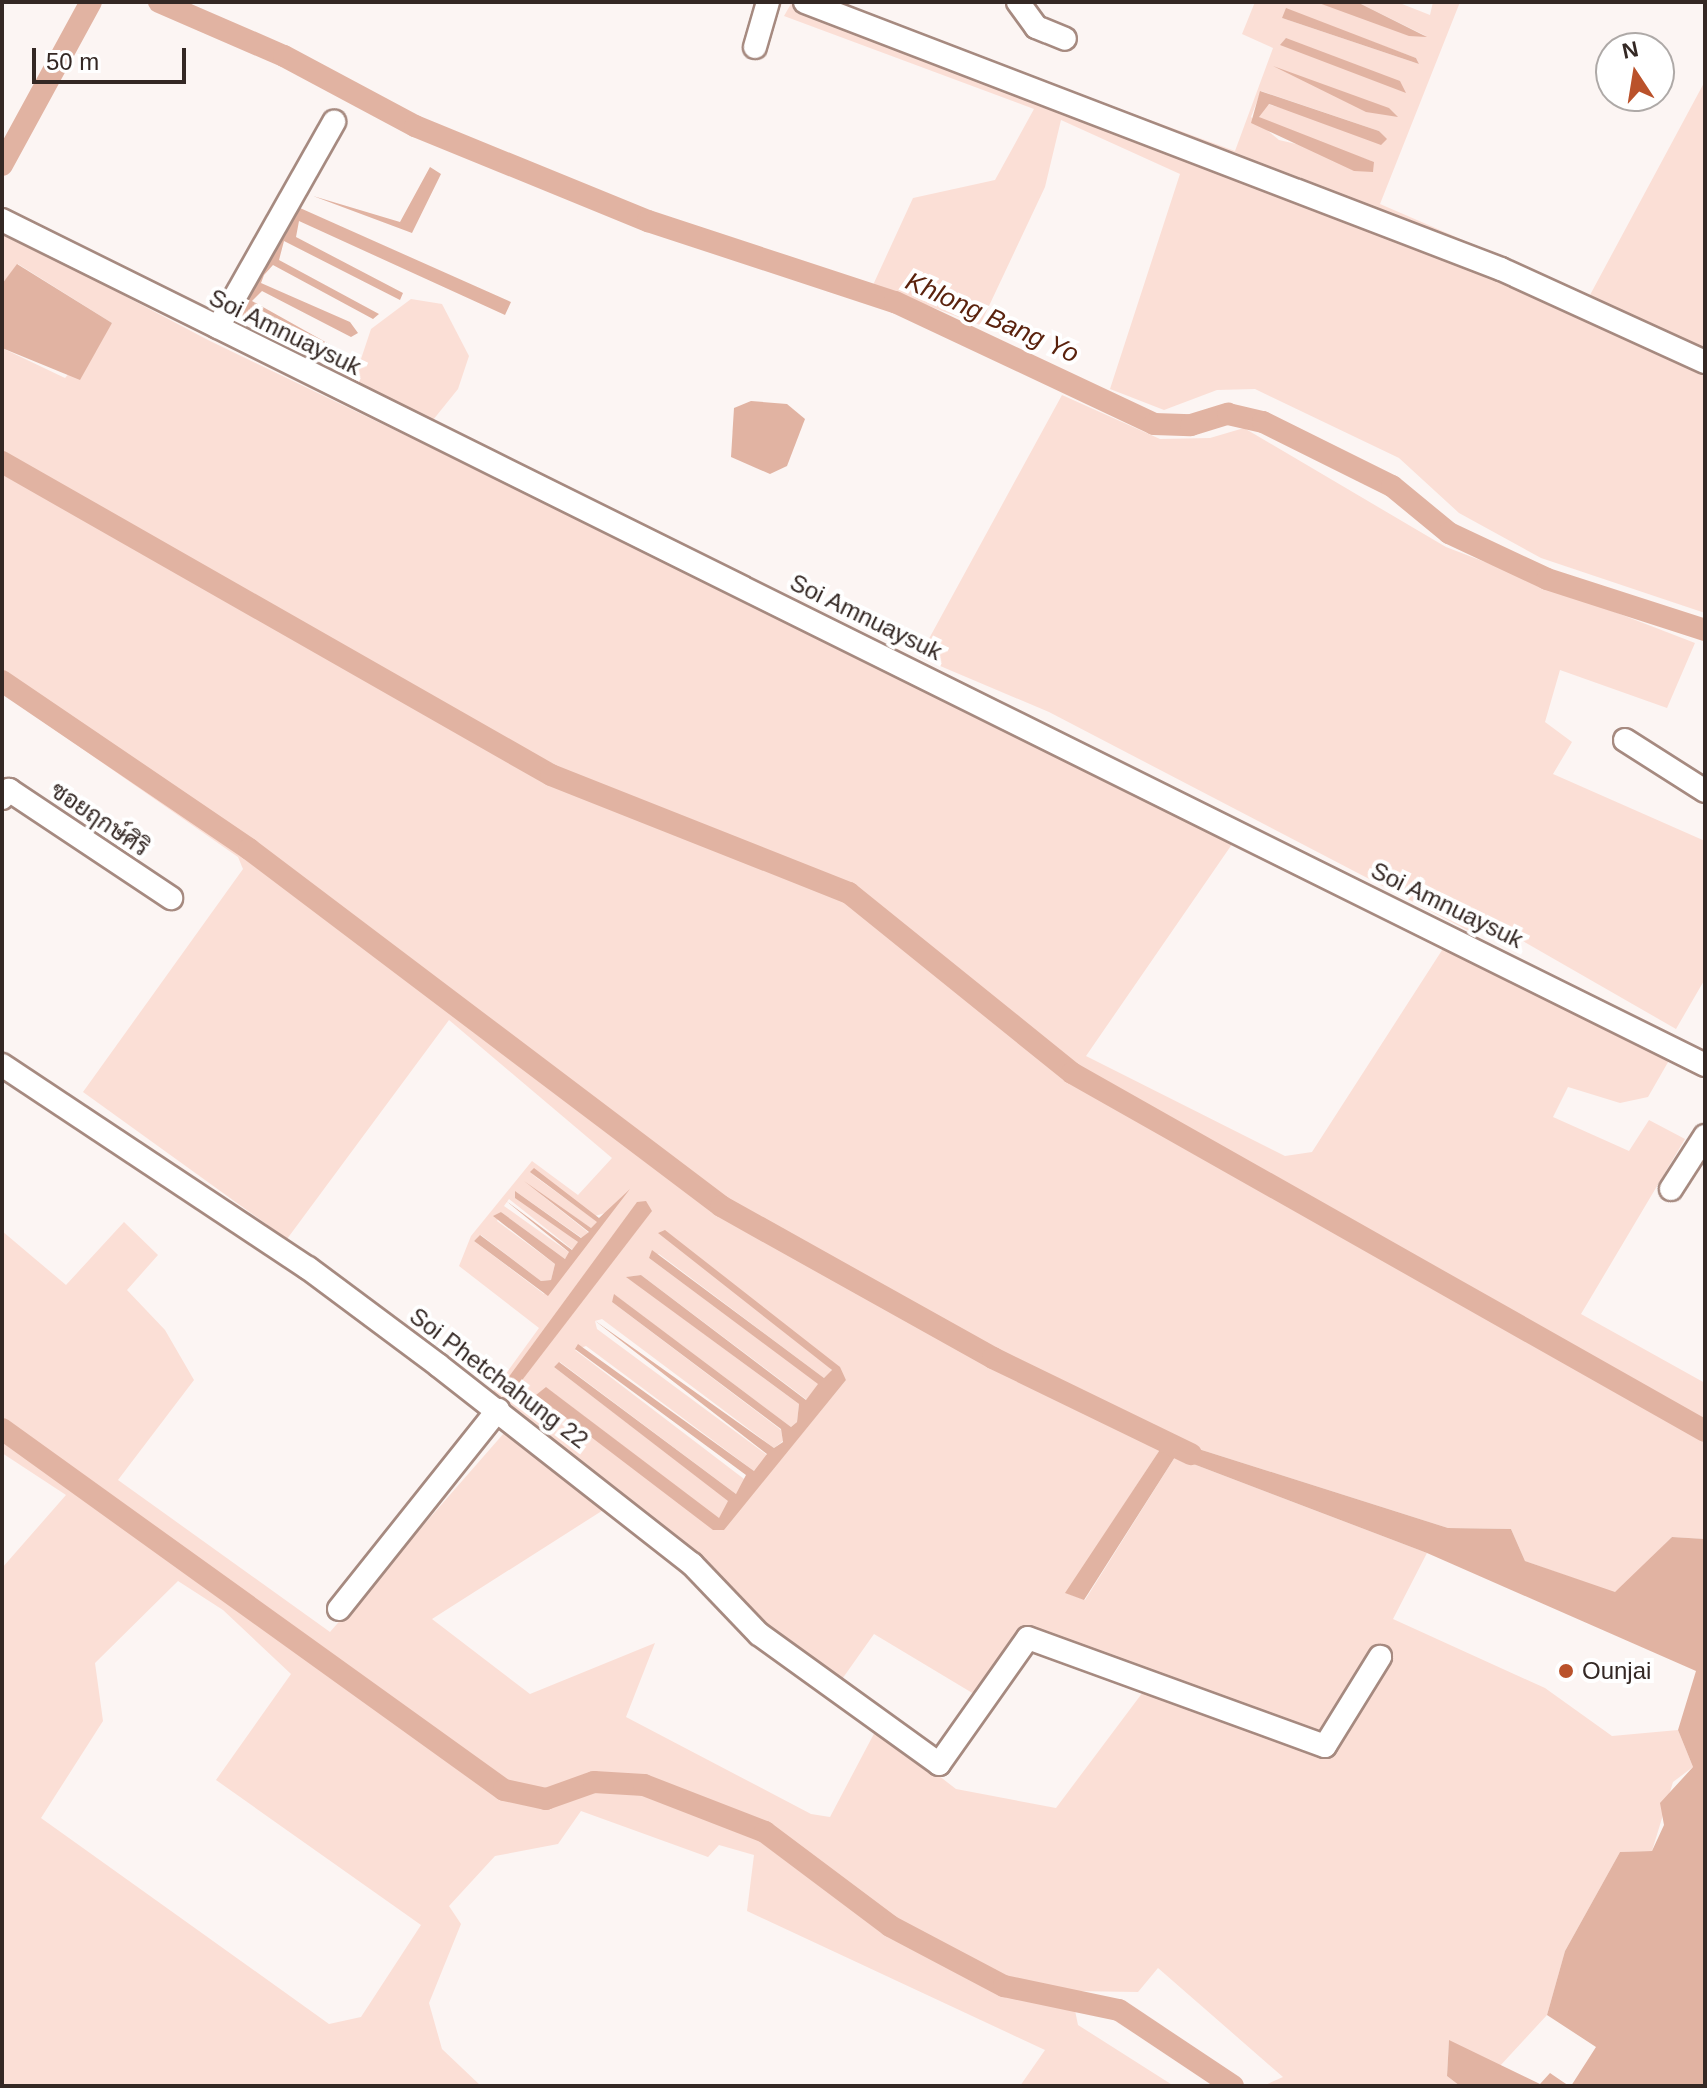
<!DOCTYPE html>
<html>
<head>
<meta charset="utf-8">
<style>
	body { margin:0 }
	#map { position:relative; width:1707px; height:2088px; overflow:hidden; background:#fcf5f3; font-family:Helvetica,Sarabun,sans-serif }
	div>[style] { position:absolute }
	.green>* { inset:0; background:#fbdfd6 }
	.water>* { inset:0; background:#e1b3a2 }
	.canal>* { height:22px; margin:-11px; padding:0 11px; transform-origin:11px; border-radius:11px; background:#e1b3a2 }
	.roads { filter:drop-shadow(2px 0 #a68a80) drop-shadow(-2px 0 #a68a80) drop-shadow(0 2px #a68a80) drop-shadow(0 -2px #a68a80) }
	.minor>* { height:22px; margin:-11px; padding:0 11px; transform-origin:11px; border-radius:11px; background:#fff }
	.dots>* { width:22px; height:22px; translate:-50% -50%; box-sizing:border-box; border:4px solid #fff; border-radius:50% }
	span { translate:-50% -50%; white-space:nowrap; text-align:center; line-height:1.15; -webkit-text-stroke:8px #fff; paint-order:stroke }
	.street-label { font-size:24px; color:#342824 }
	.poi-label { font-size:24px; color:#342824 }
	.left { translate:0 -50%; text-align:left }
	.water-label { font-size:26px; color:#5a220d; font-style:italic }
	.frame { position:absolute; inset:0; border:4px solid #342824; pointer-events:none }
	.north { position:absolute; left:1595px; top:32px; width:80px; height:80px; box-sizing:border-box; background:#fff; border:2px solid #aea9a7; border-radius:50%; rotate:348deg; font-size:22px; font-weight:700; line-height:32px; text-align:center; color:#342824 }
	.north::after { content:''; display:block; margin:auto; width:28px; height:36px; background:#ba522b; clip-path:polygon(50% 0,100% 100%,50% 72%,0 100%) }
	.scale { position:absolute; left:32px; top:48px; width:154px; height:36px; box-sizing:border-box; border:4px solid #342824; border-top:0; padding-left:10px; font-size:24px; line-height:28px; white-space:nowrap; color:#342824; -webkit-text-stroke:6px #fff; paint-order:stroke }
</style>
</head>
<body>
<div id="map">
	<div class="green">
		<i style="clip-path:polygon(evenodd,792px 2px,827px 2px,1235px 151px,1273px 48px,1242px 34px,1255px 2px,1316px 2px,1426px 36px,1357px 2px,1397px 2px,1430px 15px,1433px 2px,1460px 2px,1380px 204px,1590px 295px,1705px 81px,1705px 613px,1541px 558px,1459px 513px,1399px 458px,1255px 389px,1217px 390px,1164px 410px,1110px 389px,1180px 174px,1061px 120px,1045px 187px,980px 325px,873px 285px,913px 198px,995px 180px,1034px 109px,784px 16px,792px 2px,1292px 12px,1416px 58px,1419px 64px,1282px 18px,1292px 12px,792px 2px,1261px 91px,1379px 131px,1386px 139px,1264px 103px,1259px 117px,1267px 124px,1374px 162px,1279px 140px,1251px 117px,1261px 91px)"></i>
		<i style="clip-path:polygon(evenodd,2px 231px,208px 340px,1237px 837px,1086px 1056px,1285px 1156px,1312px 1152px,1446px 944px,1671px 1057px,1648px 1097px,1620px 1103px,1568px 1087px,1553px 1117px,1629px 1151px,1649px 1120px,1685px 1139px,1581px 1314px,1705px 1383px,1705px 1539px,1672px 1537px,1615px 1593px,1525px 1561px,1511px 1529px,1448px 1528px,1167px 1439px,1066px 1593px,1085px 1600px,1175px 1457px,1427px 1553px,1393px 1619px,1545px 1688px,1612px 1736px,1678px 1730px,1693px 1767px,1673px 1782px,1652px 1851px,1620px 1852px,1565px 1951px,1547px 2015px,1499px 2067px,1449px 2041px,1447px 2076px,1460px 2086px,1263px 2086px,1283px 2077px,1158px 1968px,1138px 1992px,1071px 1991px,1078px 2025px,1174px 2086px,1020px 2086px,1045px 2050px,747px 1911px,754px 1855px,719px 1845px,708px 1857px,581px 1811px,558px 1844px,495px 1856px,449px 1906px,461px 1924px,429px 2003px,442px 2049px,481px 2086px,2px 2086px,2px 1568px,66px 1495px,2px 1453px,2px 1231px,66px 1285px,124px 1222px,158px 1255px,127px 1290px,165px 1330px,194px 1380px,118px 1480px,330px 1632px,504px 1433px,608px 1507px,432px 1619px,530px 1694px,655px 1643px,626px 1717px,811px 1814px,830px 1817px,877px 1728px,956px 1789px,1056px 1808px,1146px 1688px,1313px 1755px,1324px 1736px,1031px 1627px,979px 1697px,874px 1634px,840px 1682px,738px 1603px,491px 1394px,539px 1328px,459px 1266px,471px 1236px,532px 1161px,578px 1195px,612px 1158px,449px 1020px,287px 1239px,83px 1092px,243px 869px,238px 857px,2px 693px,2px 348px,65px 378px,112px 323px,18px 264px,2px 284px,2px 231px,530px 1173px,595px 1216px,605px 1213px,544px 1294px,474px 1241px,481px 1235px,541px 1281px,551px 1280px,555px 1264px,497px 1221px,501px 1212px,565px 1259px,570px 1253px,504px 1206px,509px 1199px,573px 1250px,579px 1243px,515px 1191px,582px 1238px,589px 1233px,539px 1193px,591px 1228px,598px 1222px,530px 1173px,2px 231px,659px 1254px,824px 1378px,832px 1371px,828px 1365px,839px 1367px,846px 1380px,723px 1530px,547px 1388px,719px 1519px,729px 1501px,554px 1367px,560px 1362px,736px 1494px,748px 1482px,575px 1350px,586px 1346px,754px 1471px,763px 1465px,767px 1455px,597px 1329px,595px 1321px,602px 1319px,774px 1448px,783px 1441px,781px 1430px,612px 1302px,615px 1295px,791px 1427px,797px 1422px,799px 1404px,627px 1277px,641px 1275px,807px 1400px,819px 1384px,649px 1258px,659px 1254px,2px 231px,178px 1581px,223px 1610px,291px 1674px,216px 1780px,421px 1925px,361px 2017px,329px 2024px,41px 1818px,103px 1721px,95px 1663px,178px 1581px)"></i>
		<i style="clip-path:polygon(411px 299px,442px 304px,469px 356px,458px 389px,433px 420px,419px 421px,361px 392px,354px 380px,371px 329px)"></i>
		<i style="clip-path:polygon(1062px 395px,1160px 439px,1210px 438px,1244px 428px,1446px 547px,1695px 643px,1667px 708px,1560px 670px,1545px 722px,1572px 742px,1553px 774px,1705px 841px,1705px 979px,1676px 1029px,1488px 921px,1469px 931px,1049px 712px,919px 657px)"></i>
	</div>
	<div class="water">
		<i style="clip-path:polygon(1316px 2px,1357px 2px,1427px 37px,1409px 36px)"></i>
		<i style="clip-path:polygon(1286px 8px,1416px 58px,1419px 64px,1282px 18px)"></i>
		<i style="clip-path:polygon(1286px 38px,1400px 81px,1406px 93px,1280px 45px)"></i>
		<i style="clip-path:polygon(1273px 66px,1389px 108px,1398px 117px,1366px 112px)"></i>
		<i style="clip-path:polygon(1260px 91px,1379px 131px,1387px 139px,1381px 145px,1269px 104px,1259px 117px,1374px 162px,1373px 172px,1354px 171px,1251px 123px)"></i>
		<i style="clip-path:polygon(430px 167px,441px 174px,412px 233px,313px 196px,400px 222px)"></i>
		<i style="clip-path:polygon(300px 208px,511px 302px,505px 315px,299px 221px,296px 237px,403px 293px,400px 300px,284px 241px,279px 260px,379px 314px,373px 319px,273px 265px,264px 275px,261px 283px,350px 322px,358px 333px,351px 337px,262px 291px,252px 301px,354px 358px,351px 383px,339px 375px,338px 362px,249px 314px,245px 322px,235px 320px)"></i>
		<i style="clip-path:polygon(17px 264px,112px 323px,80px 380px,2px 348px,2px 284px)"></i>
		<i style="clip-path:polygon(751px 401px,787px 404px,805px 419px,787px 466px,770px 474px,731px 457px,734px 408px)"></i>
		<i style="clip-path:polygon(534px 1168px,599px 1218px,630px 1189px,548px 1296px,474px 1241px,480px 1235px,541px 1281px,551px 1280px,555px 1264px,493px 1216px,501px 1212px,565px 1259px,569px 1252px,505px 1200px,572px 1250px,578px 1242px,515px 1198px,515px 1191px,581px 1238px,589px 1232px,524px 1181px,591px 1228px,597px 1222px,530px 1172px)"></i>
		<i style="clip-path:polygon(646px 1201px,652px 1211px,513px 1392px,500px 1389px,637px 1202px)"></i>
		<i style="clip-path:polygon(665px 1230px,840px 1367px,846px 1380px,724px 1530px,713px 1530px,536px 1395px,546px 1387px,719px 1518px,728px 1501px,554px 1367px,559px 1362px,736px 1494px,746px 1475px,575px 1349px,578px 1344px,754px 1471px,767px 1454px,594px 1320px,774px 1448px,783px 1442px,781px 1429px,612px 1302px,614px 1294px,791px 1427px,797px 1422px,799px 1404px,626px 1277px,641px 1275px,806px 1400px,818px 1384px,649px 1258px,652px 1250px,824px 1378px,832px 1370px,658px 1233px)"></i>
		<i style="clip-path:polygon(1167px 1439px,1448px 1528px,1511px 1529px,1525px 1561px,1615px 1592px,1672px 1537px,1705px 1539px,1705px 2086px,1571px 2086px,1596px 2047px,1547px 2015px,1565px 1951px,1620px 1852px,1652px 1851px,1664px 1825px,1660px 1803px,1693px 1767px,1678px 1730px,1696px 1671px,1427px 1553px,1175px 1457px,1084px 1600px,1065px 1593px)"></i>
		<i style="clip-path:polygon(1449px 2040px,1540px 2084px,1550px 2073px,1569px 2086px,1460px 2086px,1447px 2076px)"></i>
	</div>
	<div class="canal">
		<i style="left:159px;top:2px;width:136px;rotate:23.4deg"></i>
		<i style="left:284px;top:56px;width:149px;rotate:28.1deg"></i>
		<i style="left:415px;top:126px;width:252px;rotate:22.2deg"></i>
		<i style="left:648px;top:221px;width:260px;rotate:18.2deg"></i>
		<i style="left:895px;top:302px;width:286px;rotate:25.2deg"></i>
		<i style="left:1154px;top:424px;width:37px;rotate:2deg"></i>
		<i style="left:1191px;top:425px;width:39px;rotate:-17deg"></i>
		<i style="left:1228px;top:414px;width:36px;rotate:13deg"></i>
		<i style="left:1263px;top:422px;width:144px;rotate:26.4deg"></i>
		<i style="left:1392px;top:486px;width:74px;rotate:39.5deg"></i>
		<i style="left:1449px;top:533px;width:108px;rotate:25.1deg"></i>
		<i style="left:1547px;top:579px;width:166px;rotate:17.9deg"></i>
		<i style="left:2px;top:165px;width:186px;rotate:-61.4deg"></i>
		<i style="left:2px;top:462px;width:632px;rotate:29.69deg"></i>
		<i style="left:551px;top:775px;width:321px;rotate:21.6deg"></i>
		<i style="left:849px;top:893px;width:287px;rotate:38.9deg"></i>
		<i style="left:1072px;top:1073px;width:727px;rotate:29.49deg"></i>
		<i style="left:2px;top:681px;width:299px;rotate:34.2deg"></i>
		<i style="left:249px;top:849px;width:592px;rotate:37.1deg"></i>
		<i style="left:721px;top:1206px;width:312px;rotate:29.2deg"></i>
		<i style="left:993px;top:1358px;width:220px;rotate:25.9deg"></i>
		<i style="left:2px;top:1429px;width:618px;rotate:35.72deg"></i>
		<i style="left:504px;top:1790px;width:43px;rotate:12.1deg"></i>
		<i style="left:546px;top:1799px;width:51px;rotate:-19.5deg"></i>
		<i style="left:594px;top:1782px;width:50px;rotate:3.4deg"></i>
		<i style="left:644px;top:1785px;width:130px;rotate:21.2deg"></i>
		<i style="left:765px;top:1832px;width:156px;rotate:36.9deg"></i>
		<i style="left:890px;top:1926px;width:129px;rotate:27.8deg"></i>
		<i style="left:1004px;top:1986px;width:117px;rotate:11.8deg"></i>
		<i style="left:1119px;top:2010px;width:137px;rotate:33.7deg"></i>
	</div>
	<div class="roads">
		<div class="minor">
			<i style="left:805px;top:2px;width:745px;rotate:20.99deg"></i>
			<i style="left:1501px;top:269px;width:224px;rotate:24.5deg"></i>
			<i style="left:1018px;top:2px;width:31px;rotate:54deg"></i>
			<i style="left:1036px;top:27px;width:31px;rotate:22deg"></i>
			<i style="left:755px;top:47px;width:47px;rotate:-73.9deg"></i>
			<i style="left:2px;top:220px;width:1901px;rotate:26.39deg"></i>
			<i style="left:218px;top:327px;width:236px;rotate:-60.5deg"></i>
			<i style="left:1625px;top:740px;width:95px;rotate:32.5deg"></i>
			<i style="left:2px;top:798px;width:11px;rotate:-49deg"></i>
			<i style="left:9px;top:790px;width:195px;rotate:33.7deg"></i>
			<i style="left:2px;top:1065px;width:367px;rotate:33.6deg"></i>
			<i style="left:308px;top:1268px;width:162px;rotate:36.7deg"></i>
			<i style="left:438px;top:1365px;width:323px;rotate:38.1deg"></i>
			<i style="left:692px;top:1564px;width:97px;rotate:46.3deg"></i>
			<i style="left:759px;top:1634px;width:222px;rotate:35.8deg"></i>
			<i style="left:939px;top:1764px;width:154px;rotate:-54.8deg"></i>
			<i style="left:1028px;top:1638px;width:316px;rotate:20deg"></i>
			<i style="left:1325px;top:1746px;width:105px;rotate:-58.3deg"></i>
			<i style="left:1671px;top:1189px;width:63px;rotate:-57.3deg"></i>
			<i style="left:339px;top:1609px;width:255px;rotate:-51.4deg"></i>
		</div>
	</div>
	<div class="dots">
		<i style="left:1566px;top:1671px;background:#ba522b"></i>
	</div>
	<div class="street-label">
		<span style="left:285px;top:332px;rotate:26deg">Soi Amnuaysuk</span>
		<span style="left:866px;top:617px;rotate:26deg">Soi Amnuaysuk</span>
		<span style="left:100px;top:819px;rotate:34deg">ซอยฤกษ์ศิริ</span>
		<span style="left:1447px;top:905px;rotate:26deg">Soi Amnuaysuk</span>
		<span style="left:499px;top:1378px;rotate:37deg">Soi Phetchahung 22</span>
	</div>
	<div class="poi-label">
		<span class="left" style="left:1582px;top:1671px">Ounjai</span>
	</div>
	<div class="water-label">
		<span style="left:992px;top:318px;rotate:24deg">Khlong Bang Yo</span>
	</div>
	<div class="frame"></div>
	<div class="north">N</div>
	<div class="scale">50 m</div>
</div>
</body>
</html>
